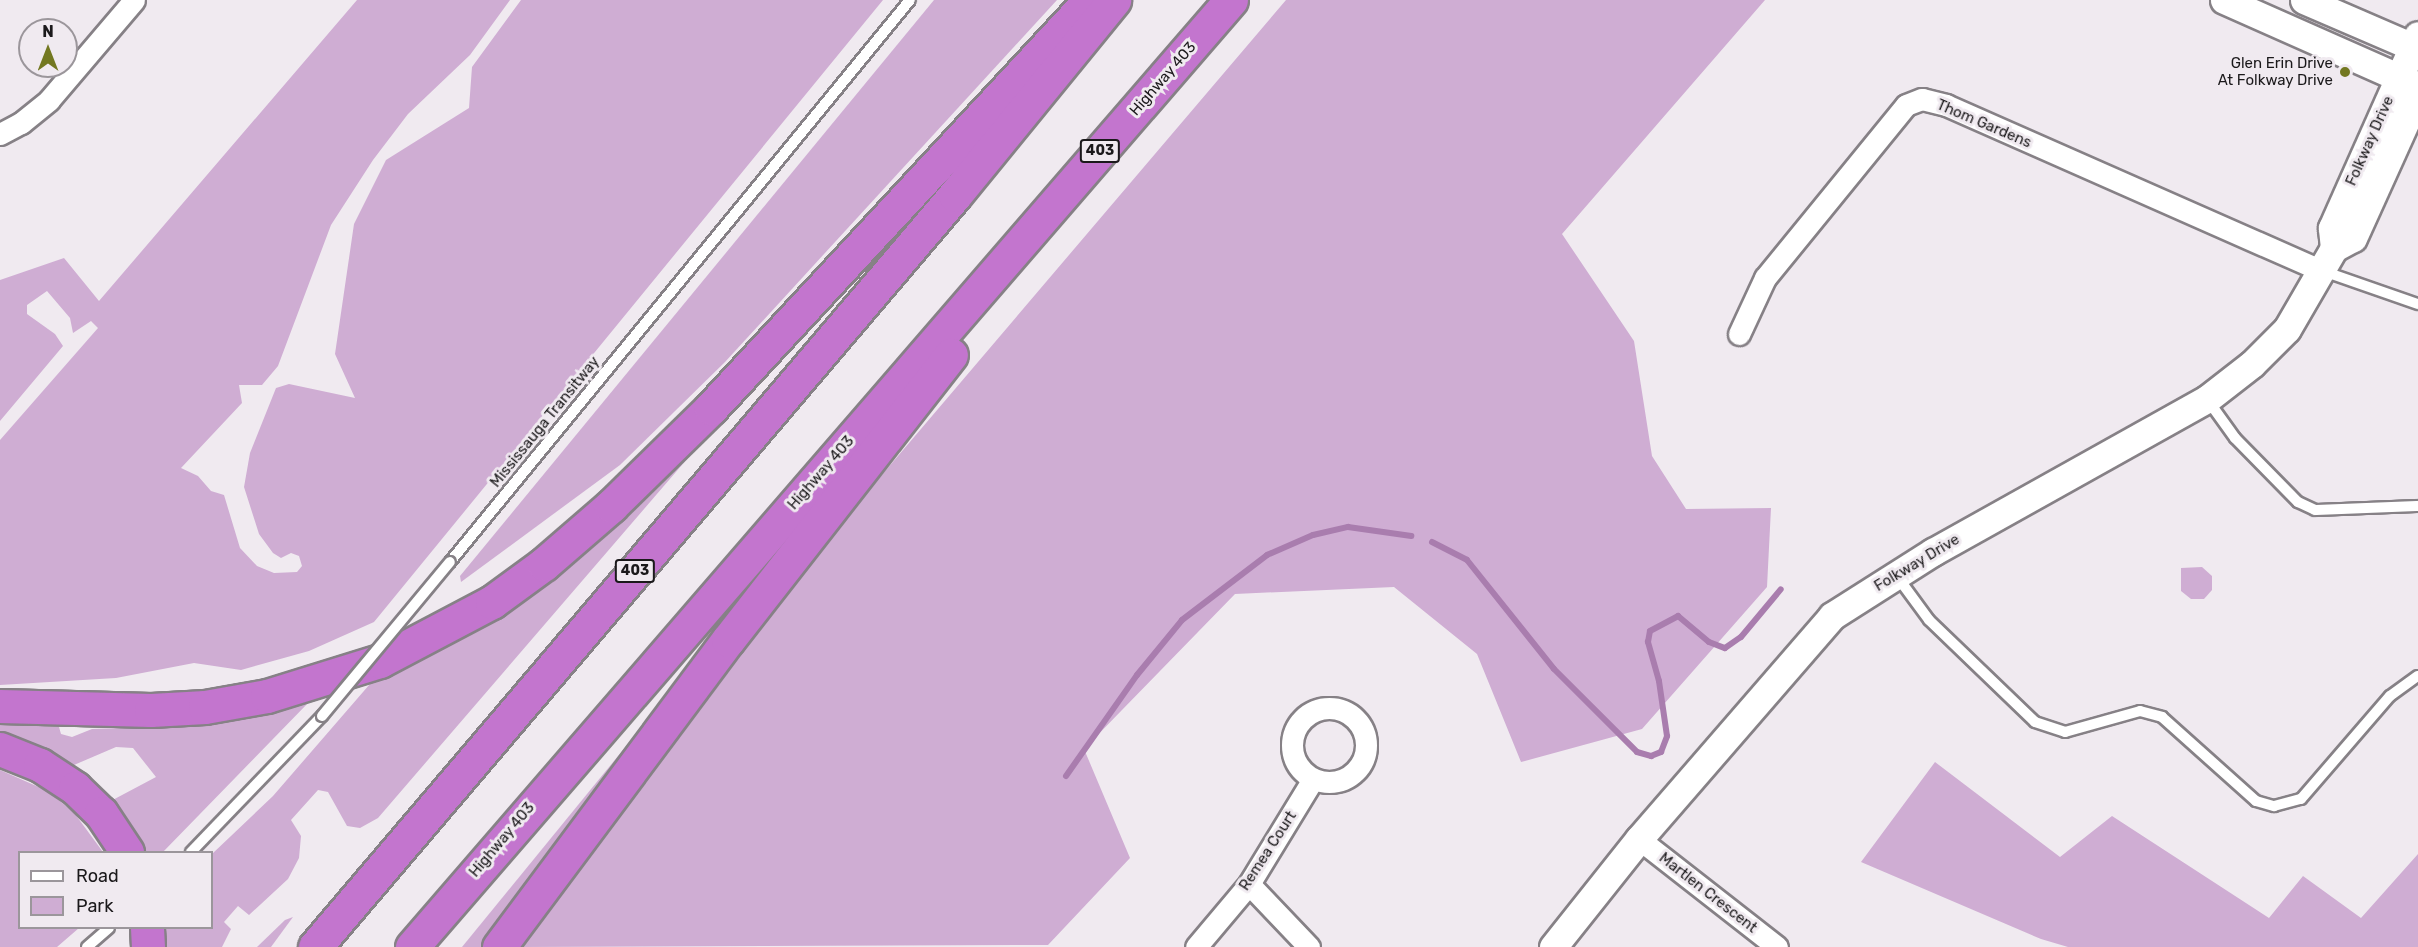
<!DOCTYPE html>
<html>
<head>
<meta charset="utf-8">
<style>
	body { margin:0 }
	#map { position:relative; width:2418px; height:947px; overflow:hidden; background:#f0eaf0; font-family:Rubik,sans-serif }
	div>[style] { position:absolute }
	.green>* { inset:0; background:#cfadd3 }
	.stream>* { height:6px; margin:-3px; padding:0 3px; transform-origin:3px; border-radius:3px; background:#a97dae }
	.roads { filter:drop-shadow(2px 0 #868186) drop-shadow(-2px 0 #868186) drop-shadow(0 2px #868186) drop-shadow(0 -2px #868186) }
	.service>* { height:10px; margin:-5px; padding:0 5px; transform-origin:5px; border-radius:5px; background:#fff }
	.minor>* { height:21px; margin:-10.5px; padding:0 10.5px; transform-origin:10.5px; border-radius:10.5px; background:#fff }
	.minor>.ring { margin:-10.5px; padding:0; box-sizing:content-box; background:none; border:21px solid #fff; border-radius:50% }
	.tertiary>* { height:27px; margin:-13.5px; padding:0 13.5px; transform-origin:13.5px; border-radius:13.5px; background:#fff }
	.motorway>* { height:33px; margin:-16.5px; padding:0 16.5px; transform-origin:16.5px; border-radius:16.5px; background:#c375ce }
	.bridges { filter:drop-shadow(2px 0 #868186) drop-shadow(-2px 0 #868186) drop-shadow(0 2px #868186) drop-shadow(0 -2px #868186) }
	.service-bridge>* { height:10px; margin:-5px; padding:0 5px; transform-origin:5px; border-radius:5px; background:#fff }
	.dots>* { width:16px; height:16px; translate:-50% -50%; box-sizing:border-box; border:3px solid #f0eaf0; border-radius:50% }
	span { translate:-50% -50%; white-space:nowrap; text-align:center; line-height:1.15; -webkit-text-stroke:6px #f0eaf0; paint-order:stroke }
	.shield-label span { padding:2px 4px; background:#f0eaf0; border:2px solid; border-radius:4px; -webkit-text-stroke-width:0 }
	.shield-label { font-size:14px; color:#1b191b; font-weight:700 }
	.poi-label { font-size:15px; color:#1b191b }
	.right { translate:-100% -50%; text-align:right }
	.street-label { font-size:15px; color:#1b191b }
	.legend { position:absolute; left:18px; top:851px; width:195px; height:78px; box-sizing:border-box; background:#f0eaf0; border:2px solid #9b969b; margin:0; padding:8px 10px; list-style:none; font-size:18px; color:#1b191b }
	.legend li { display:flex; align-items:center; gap:12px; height:30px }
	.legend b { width:30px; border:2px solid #9b969b }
	.north { position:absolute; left:18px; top:18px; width:60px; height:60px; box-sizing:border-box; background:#f0eaf0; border:2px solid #9b969b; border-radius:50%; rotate:0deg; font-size:16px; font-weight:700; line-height:24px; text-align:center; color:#1b191b }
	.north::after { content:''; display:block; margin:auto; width:21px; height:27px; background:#737821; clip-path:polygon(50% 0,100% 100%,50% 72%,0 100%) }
</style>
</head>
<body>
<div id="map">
	<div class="green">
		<i style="clip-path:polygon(357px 0,510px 0,470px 55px,408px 114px,373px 160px,331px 225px,278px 366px,262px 385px,239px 385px,242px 403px,181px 468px,198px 476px,211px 491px,224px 495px,240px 548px,257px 566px,274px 573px,297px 572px,302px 566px,299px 556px,291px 553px,281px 558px,273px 553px,259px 534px,244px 487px,250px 453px,276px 388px,289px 384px,355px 398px,335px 354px,354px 224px,386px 160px,469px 108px,472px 67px,521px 0,883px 0,374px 622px,309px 651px,241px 670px,194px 663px,116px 678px,0 685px,0 440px,98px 328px,91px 321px,73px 333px,70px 318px,47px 291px,27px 305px,27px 314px,55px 334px,63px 346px,0 421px,0 280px,64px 258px,99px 301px)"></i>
		<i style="clip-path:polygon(934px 0,1057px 0,725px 362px,620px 465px,461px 582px,460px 576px)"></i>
		<i style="clip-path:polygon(1286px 0,1765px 0,1562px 234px,1634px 341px,1652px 456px,1686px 509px,1771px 508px,1767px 587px,1642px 729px,1521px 762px,1477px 654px,1394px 587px,1235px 594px,1084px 749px,1130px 858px,1048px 945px,521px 947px,658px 756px,812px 557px)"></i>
		<i style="clip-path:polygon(700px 444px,378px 818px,360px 828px,347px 826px,328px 792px,318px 790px,291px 820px,301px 836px,299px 858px,288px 879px,249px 915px,238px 906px,224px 922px,231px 929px,222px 947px,161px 947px,160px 928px,212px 928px,212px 854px,273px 796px,376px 677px,434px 652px,489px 620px)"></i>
		<i style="clip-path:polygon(2202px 567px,2212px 576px,2212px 590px,2204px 599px,2191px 599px,2181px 591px,2181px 568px)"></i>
		<i style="clip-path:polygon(309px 702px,163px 852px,139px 852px,107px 803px,156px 777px,133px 748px,116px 747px,67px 768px,0 737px,0 723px,59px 727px,61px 734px,72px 737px,92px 729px,178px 726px,245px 717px)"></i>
		<i style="clip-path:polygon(636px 734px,640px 738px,487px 947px,462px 947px)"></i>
		<i style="clip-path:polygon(1935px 762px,2060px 857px,2112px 816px,2269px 918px,2303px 876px,2361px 918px,2418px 854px,2418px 947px,2068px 947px,2041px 939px,1861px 862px)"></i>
		<i style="clip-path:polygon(0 770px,50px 792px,75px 814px,103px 852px,20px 852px,20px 928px,79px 928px,57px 947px,0 947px)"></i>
		<i style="clip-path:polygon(293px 917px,271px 947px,257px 947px,285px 920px)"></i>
	</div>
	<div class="stream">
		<i style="left:1432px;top:542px;width:39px;rotate:27deg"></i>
		<i style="left:1467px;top:560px;width:139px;rotate:51.4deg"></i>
		<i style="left:1554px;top:669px;width:117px;rotate:45deg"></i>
		<i style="left:1637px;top:752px;width:15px;rotate:16deg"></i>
		<i style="left:1651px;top:756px;width:11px;rotate:-22deg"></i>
		<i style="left:1661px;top:752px;width:17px;rotate:-69deg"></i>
		<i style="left:1667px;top:736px;width:56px;rotate:-98.3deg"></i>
		<i style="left:1659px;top:681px;width:41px;rotate:-105.8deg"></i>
		<i style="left:1648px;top:642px;width:11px;rotate:-80deg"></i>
		<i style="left:1650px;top:631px;width:32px;rotate:-28deg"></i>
		<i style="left:1678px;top:616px;width:40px;rotate:40deg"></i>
		<i style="left:1709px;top:642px;width:17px;rotate:21deg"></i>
		<i style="left:1725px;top:648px;width:19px;rotate:-35deg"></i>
		<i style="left:1741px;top:637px;width:62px;rotate:-50.2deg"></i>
		<i style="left:1066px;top:776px;width:123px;rotate:-54.9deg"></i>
		<i style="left:1137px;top:675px;width:71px;rotate:-50.7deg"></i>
		<i style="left:1182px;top:620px;width:107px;rotate:-37.4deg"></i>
		<i style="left:1267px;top:555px;width:50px;rotate:-23.5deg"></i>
		<i style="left:1313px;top:535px;width:36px;rotate:-13deg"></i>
		<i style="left:1348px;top:527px;width:64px;rotate:8.1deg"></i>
	</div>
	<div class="roads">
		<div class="service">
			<i style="left:2323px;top:271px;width:101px;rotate:19.2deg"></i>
			<i style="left:2207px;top:399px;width:48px;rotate:54.3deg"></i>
			<i style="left:2235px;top:438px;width:90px;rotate:45.5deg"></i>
			<i style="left:2298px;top:502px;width:19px;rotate:25deg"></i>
			<i style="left:2315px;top:510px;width:103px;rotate:-2.2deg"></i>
			<i style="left:450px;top:562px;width:726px;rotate:-50.7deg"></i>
			<i style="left:1896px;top:575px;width:56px;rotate:53.7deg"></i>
			<i style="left:1929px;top:620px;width:147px;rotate:43.9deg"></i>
			<i style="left:2035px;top:722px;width:32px;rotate:18deg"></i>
			<i style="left:2065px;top:732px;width:78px;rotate:-15.6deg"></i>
			<i style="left:2140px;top:711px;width:23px;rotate:15deg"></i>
			<i style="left:2162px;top:717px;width:126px;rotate:41.8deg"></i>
			<i style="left:2256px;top:801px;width:19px;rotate:16deg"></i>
			<i style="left:2274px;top:806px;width:28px;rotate:-15deg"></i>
			<i style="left:2301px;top:799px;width:136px;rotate:-49.2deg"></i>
			<i style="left:2390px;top:696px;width:34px;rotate:-36deg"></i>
			<i style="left:191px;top:852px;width:189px;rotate:-46.1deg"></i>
			<i style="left:87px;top:947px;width:29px;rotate:-41deg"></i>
		</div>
		<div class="minor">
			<i style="left:0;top:134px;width:24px;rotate:-28deg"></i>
			<i style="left:21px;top:123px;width:36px;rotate:-39deg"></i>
			<i style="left:49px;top:100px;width:131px;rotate:-49.6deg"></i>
			<i style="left:1739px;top:334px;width:62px;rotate:-65.1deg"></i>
			<i style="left:1765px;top:278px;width:223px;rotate:-50.8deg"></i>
			<i style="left:1906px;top:105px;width:17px;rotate:-21deg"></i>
			<i style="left:1922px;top:99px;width:25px;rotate:14deg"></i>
			<i style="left:1946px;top:105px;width:412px;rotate:23.8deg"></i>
			<i class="ring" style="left:1292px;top:708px;width:53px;height:53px"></i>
			<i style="left:1639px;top:839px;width:175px;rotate:38deg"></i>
			<i style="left:1249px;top:884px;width:87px;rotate:46.4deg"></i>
			<i style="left:1196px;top:947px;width:82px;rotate:-49.9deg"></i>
			<i style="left:1249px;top:884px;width:123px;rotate:-58.6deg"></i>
		</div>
		<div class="tertiary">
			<i style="left:2224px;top:0;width:212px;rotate:23.9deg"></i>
			<i style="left:2304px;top:0;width:124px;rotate:23.3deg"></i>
			<i style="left:2334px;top:248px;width:21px;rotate:-28deg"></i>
			<i style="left:2353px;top:238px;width:158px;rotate:-65.7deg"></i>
			<i style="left:1553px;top:947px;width:138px;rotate:-51.5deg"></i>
			<i style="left:1639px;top:839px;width:295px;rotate:-49.1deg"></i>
			<i style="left:1832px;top:616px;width:120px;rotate:-32.4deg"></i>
			<i style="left:1933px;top:552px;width:314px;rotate:-29.2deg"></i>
			<i style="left:2207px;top:399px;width:57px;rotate:-37.9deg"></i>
			<i style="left:2252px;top:364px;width:49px;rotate:-45deg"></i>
			<i style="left:2287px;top:329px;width:94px;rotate:-59.9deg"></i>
			<i style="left:2334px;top:248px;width:20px;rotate:-96deg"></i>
			<i style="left:2332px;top:228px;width:211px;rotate:-66deg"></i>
		</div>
		<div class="motorway">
			<i style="left:0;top:706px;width:151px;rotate:1.5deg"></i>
			<i style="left:151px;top:710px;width:54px;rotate:-3.2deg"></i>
			<i style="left:205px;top:707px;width:63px;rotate:-10.1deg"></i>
			<i style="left:267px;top:696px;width:118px;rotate:-17.2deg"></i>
			<i style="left:380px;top:661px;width:127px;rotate:-27.8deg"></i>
			<i style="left:492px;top:602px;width:64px;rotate:-36.2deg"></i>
			<i style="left:544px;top:564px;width:89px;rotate:-40.9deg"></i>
			<i style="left:611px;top:506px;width:140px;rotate:-44.4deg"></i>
			<i style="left:711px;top:408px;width:557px;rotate:-47.11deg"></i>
			<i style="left:0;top:749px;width:43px;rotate:21.8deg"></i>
			<i style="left:40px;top:765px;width:42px;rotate:33.3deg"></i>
			<i style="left:75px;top:788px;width:36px;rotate:44deg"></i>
			<i style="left:101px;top:813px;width:47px;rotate:56.3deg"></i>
			<i style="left:147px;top:928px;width:19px;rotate:87deg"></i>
			<i style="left:315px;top:947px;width:987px;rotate:-49.6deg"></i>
			<i style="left:955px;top:195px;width:252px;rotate:-50.8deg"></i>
			<i style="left:412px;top:947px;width:1252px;rotate:-49.15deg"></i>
			<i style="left:499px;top:947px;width:383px;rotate:-53.3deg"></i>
			<i style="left:728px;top:640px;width:362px;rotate:-52deg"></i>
		</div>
	</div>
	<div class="bridges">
		<div class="service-bridge">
			<i style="left:322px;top:716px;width:200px;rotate:-50.3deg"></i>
		</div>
	</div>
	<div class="dots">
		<i style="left:2345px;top:72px;background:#737821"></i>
	</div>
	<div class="shield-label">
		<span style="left:1100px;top:151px">403</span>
		<span style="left:635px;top:571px">403</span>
	</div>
	<div class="poi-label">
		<span class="right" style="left:2333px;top:72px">Glen Erin Drive<br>At Folkway Drive</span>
	</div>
	<div class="street-label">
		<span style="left:1163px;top:79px;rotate:-49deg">Highway 403</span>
		<span style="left:1984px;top:124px;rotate:23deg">Thom Gardens</span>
		<span style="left:2370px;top:141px;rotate:-66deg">Folkway Drive</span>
		<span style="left:545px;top:422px;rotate:-51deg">Mississauga Transitway</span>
		<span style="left:821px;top:473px;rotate:-49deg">Highway 403</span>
		<span style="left:1917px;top:563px;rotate:-31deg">Folkway Drive</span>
		<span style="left:502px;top:840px;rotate:-50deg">Highway 403</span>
		<span style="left:1268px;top:851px;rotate:-57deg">Remea Court</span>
		<span style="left:1708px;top:893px;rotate:38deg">Martlen Crescent</span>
	</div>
	<ul class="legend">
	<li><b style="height:8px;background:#fff"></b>Road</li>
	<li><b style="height:16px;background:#cfadd3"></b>Park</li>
	</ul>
	<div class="north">N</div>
</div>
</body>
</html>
